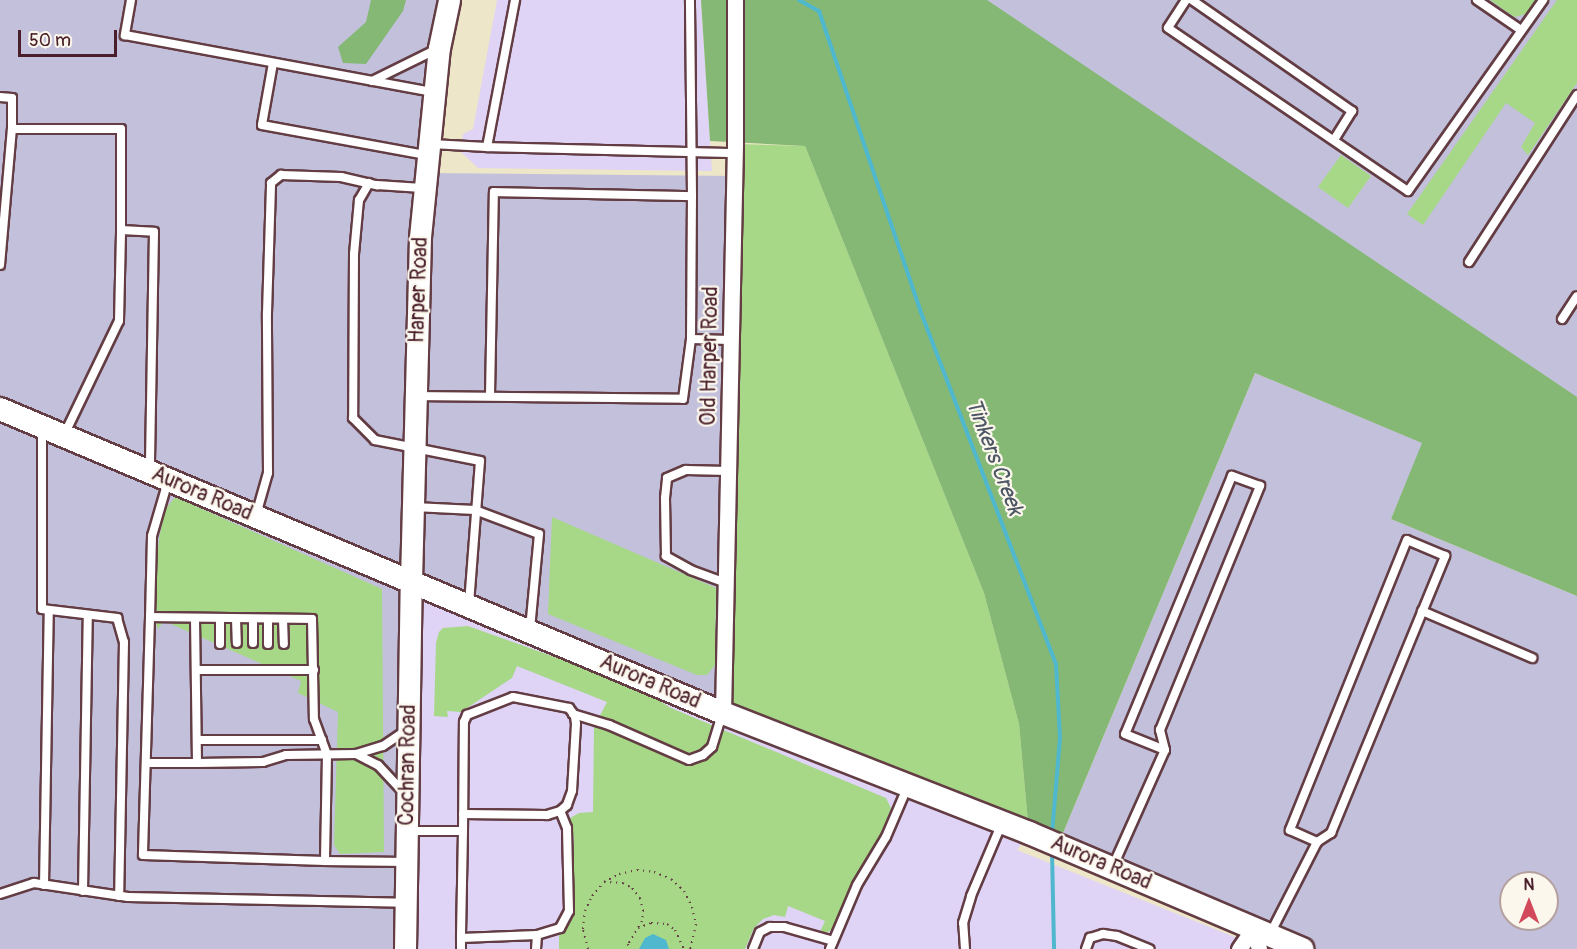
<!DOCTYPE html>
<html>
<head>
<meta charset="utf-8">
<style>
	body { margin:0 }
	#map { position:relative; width:1577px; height:949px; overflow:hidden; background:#eee6c8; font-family:Pangolin,sans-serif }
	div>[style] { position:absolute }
	.built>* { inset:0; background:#dfd4f5 }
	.industrial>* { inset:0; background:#c3c0db }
	.green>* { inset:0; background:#a6d887 }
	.forest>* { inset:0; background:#84b874 }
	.water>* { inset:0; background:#50b8ce }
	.stream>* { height:4px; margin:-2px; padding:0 2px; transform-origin:2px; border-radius:2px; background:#50b8ce }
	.path>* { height:2px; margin-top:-1px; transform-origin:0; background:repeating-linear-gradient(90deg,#633d43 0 1.5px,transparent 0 6px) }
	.roads { filter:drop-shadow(2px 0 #633d43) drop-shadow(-2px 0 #633d43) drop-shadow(0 2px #633d43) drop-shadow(0 -2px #633d43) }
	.lane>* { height:8px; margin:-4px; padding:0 4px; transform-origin:4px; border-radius:4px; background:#fff }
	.street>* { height:15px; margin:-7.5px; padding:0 7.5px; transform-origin:7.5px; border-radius:7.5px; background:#fff }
	.secondary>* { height:21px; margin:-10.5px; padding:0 10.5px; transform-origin:10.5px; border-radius:10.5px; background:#fff }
	.primary>* { height:22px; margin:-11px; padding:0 11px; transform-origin:11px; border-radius:11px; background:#fff }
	span { translate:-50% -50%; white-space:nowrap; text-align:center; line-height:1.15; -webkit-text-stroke:4.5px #fbf7ec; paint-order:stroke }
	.street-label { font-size:21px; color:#4a1f2b }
	.water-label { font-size:22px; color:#4c5564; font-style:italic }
	.north { position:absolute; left:1499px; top:871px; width:60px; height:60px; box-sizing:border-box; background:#fbf7ec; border:2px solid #b4a19f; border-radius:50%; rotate:0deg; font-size:16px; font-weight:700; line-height:24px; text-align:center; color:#4a1f2b }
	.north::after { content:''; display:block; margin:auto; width:21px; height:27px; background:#d1495b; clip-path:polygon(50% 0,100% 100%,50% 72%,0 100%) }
	.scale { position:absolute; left:18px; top:30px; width:99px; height:27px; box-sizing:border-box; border:3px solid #4a1f2b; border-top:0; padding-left:8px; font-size:18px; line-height:21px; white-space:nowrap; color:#4a1f2b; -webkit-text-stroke:4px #fbf7ec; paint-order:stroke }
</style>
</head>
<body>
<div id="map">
	<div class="built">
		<i style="clip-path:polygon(497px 0,701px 0,712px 171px,478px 168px,461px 152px,463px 134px,473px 129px)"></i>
		<i style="clip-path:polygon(411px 581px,1029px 833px,1017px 850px,1265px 949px,405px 949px)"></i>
	</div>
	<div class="industrial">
		<i style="clip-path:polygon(0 0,449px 0,427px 173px,735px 176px,723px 713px,411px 582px,405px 949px,0 949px)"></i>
		<i style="clip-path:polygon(982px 0,1577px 0,1577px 400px)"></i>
		<i style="clip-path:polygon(evenodd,1255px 373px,1423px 443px,1391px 519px,1577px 596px,1577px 949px,1302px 949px,1058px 845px,1255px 373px,1511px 883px,1547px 883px,1547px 919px,1511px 919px,1511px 883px)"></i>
	</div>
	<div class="green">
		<i style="clip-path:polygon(1490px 0,1538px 0,1527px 14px,1514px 17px)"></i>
		<i style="clip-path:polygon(1557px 0,1577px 0,1577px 83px,1528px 155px,1521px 147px,1535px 123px,1506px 103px,1423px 225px,1407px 214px)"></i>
		<i style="clip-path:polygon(735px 144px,805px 146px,984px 593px,1019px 724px,1029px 833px,723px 713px)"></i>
		<i style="clip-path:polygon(1341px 155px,1371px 176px,1348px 208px,1318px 187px)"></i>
		<i style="clip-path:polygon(175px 497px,382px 589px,384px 852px,340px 854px,334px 845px,338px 712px,298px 693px,301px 681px,164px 621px,158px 629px,152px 613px,159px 539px,165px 510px)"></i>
		<i style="clip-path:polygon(552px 517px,716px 588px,715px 665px,707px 675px,697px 675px,548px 614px)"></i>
		<i style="clip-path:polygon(468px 626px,635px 686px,671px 708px,886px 798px,891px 808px,879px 840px,866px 857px,834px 928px,828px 932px,820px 932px,825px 921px,788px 906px,785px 917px,774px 915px,763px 919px,754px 928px,745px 949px,559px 949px,559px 931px,572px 919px,574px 836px,565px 828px,565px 821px,579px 813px,593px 812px,594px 727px,607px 702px,517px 666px,512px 678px,461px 712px,447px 711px,448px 717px,434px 716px,436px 643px,439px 632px,443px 628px)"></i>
	</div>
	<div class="forest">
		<i style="clip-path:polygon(371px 0,406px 0,403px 11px,366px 64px,343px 63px,338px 47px,366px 22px)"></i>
		<i style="clip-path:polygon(701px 0,987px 0,1577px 397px,1577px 596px,1391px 519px,1422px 443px,1255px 373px,1058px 845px,1029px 833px,1019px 724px,984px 593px,805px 146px,710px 141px)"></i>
	</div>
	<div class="water">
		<i style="clip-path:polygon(653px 934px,666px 940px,669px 949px,639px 949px,645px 938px)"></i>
	</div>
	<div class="stream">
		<i style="left:799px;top:0;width:23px;rotate:29deg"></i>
		<i style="left:819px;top:11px;width:316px;rotate:71.3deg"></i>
		<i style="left:920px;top:310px;width:379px;rotate:69deg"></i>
		<i style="left:1056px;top:664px;width:74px;rotate:86.9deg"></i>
		<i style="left:1060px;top:738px;width:96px;rotate:94.8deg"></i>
		<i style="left:1052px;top:851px;width:98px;rotate:88.8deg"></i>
	</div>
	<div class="path">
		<i style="left:604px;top:882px;width:19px;rotate:3deg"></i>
		<i style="left:623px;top:883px;width:10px;rotate:29deg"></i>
		<i style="left:632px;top:888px;width:13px;rotate:51deg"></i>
		<i style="left:640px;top:898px;width:12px;rotate:76deg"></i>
		<i style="left:643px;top:910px;width:11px;rotate:95deg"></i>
		<i style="left:642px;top:921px;width:27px;rotate:121deg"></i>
		<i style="left:628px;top:944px;width:5px;rotate:79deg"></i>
		<i style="left:638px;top:928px;width:14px;rotate:-21deg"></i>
		<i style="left:651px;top:923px;width:16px;rotate:4deg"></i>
		<i style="left:667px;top:924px;width:10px;rotate:37deg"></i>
		<i style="left:675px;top:930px;width:21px;rotate:65deg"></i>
		<i style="left:588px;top:949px;width:21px;rotate:-104deg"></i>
		<i style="left:583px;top:929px;width:18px;rotate:-84deg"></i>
		<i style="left:585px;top:911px;width:17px;rotate:-65deg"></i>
		<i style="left:592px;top:896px;width:18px;rotate:-49deg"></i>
		<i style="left:604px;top:882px;width:17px;rotate:-28deg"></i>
		<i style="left:619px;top:874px;width:18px;rotate:-13deg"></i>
		<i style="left:637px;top:870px;width:17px;rotate:7deg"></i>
		<i style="left:654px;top:872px;width:18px;rotate:22deg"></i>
		<i style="left:671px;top:879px;width:18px;rotate:43deg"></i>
		<i style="left:684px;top:891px;width:18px;rotate:63deg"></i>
		<i style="left:692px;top:907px;width:17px;rotate:77deg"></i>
		<i style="left:696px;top:924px;width:26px;rotate:103deg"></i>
	</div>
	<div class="roads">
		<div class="lane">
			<i style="left:131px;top:0;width:36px;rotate:100deg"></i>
			<i style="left:125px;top:35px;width:312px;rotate:10.5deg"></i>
			<i style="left:1186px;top:0;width:33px;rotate:123deg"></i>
			<i style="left:1168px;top:28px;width:290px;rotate:34.2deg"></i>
			<i style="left:1408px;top:191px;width:234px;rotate:-54.7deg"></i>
			<i style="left:1192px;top:0;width:195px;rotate:34.8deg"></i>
			<i style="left:1352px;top:111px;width:34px;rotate:122deg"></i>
			<i style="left:1477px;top:0;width:53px;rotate:34.3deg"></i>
			<i style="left:273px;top:63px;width:63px;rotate:100.1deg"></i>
			<i style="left:262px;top:125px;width:167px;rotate:10.4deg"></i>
			<i style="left:372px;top:81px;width:70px;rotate:-26.2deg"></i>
			<i style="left:0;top:97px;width:12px;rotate:5deg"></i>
			<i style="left:12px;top:98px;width:31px;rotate:90deg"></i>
			<i style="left:12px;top:129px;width:109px"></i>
			<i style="left:121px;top:129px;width:101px;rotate:90deg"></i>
			<i style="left:431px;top:144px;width:56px;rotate:3.1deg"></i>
			<i style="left:487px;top:147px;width:150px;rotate:-79.2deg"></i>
			<i style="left:487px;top:147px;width:248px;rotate:1.4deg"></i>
			<i style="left:369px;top:183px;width:20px;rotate:120deg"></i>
			<i style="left:359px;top:200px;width:54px;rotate:95.3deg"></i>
			<i style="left:354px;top:254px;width:164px;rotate:90.3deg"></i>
			<i style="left:353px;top:418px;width:31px;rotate:45deg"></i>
			<i style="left:375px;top:440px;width:107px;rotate:11.3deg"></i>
			<i style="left:480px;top:461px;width:144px;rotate:94.4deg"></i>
			<i style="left:1469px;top:262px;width:199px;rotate:-57.1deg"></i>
			<i style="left:0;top:265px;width:137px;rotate:-85deg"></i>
			<i style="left:1562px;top:319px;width:27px;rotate:-57deg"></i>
			<i style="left:691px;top:339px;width:143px;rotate:-89.6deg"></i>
			<i style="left:490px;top:395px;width:203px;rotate:-88.9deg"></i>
			<i style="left:494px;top:192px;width:198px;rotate:1.2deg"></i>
			<i style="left:692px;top:196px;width:196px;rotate:-90.6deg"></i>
			<i style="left:416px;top:396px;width:267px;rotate:0.6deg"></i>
			<i style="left:683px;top:399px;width:61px;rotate:-82.4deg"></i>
			<i style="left:691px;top:339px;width:40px;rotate:1.4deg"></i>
			<i style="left:42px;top:431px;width:178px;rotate:90deg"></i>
			<i style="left:42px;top:609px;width:76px;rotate:6.8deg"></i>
			<i style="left:117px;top:618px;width:25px;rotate:74deg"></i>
			<i style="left:124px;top:642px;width:254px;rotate:91.1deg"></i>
			<i style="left:65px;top:433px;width:124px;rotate:-64.3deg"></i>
			<i style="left:119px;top:321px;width:91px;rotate:-88.7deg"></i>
			<i style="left:121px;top:230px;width:33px;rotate:3deg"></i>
			<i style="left:154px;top:232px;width:239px;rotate:91deg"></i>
			<i style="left:168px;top:481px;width:57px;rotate:106.2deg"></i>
			<i style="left:152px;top:536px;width:81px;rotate:91.4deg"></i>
			<i style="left:150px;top:617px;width:162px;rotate:0.7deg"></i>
			<i style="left:312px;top:619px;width:100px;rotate:88.9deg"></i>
			<i style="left:314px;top:719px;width:38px;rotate:70deg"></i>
			<i style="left:327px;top:755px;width:106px;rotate:91.1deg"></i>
			<i style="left:325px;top:861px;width:80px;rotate:0.7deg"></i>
			<i style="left:414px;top:507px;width:61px;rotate:2.8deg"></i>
			<i style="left:475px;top:510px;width:68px;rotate:20.6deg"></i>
			<i style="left:539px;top:534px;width:95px;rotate:95.4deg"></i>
			<i style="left:256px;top:515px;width:44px;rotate:-74.1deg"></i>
			<i style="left:268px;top:473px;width:160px;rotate:-90.4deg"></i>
			<i style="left:267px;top:313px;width:130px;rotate:-88.2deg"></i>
			<i style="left:271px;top:183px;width:13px;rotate:-39deg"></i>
			<i style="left:281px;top:175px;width:60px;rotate:1.9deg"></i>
			<i style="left:341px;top:177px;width:37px;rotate:13deg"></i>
			<i style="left:377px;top:185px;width:45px;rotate:3.8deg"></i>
			<i style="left:726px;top:583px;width:37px;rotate:-160deg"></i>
			<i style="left:691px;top:570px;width:29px;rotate:-151deg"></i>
			<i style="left:666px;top:556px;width:58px;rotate:-91deg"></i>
			<i style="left:665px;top:498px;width:20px;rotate:-84deg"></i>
			<i style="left:667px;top:478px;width:21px;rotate:-23deg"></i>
			<i style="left:686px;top:470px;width:42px;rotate:1.4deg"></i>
			<i style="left:1422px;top:611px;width:120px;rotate:23.1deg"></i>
			<i style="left:150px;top:617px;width:238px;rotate:91.7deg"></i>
			<i style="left:143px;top:855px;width:182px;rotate:1.9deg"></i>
			<i style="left:195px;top:619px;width:144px;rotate:89.2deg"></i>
			<i style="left:197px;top:763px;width:66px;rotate:-0.9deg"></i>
			<i style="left:263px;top:762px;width:24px;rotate:-17deg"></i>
			<i style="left:286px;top:755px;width:70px;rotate:-0.8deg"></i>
			<i style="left:356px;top:754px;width:28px;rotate:-17deg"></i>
			<i style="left:383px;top:746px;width:27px;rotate:-34deg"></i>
			<i style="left:220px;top:619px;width:25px;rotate:90deg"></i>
			<i style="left:236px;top:619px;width:24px;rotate:88deg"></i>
			<i style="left:253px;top:619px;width:24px;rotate:90deg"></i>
			<i style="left:268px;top:619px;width:25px;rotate:90deg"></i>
			<i style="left:283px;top:619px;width:25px;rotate:88deg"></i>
			<i style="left:196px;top:670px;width:118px"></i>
			<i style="left:573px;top:714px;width:38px;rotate:17deg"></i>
			<i style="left:609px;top:725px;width:87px;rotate:23.6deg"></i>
			<i style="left:689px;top:760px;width:15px;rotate:-20deg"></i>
			<i style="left:703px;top:755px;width:12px;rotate:-42deg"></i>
			<i style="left:712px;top:747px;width:34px;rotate:-73deg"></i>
			<i style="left:197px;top:740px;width:125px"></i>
			<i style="left:356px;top:754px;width:25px;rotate:27deg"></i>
			<i style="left:378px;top:765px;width:37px;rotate:47deg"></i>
			<i style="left:146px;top:763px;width:51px"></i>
			<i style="left:408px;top:831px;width:55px"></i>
			<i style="left:463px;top:831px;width:107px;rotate:91.1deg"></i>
			<i style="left:461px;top:938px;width:76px;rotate:-2.3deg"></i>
			<i style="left:537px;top:935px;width:14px;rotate:94deg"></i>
			<i style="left:463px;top:831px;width:109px;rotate:-89.5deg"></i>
			<i style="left:464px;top:722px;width:8px;rotate:-67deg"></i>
			<i style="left:467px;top:715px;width:49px;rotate:-21.4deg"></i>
			<i style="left:513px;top:697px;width:57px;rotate:11.1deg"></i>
			<i style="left:569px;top:708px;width:10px;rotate:53deg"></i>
			<i style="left:575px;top:716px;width:8px;rotate:83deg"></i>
			<i style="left:576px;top:724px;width:67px;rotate:93.4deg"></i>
			<i style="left:572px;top:791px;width:15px;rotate:110deg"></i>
			<i style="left:567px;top:805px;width:9px;rotate:139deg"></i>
			<i style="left:560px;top:811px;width:14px;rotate:163deg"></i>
			<i style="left:547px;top:815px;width:84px;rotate:-179.3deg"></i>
			<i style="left:1113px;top:866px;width:127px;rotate:-65.9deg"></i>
			<i style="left:1165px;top:750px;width:21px;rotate:-104deg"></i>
			<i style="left:1160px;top:730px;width:264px;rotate:-67.7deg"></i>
			<i style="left:1260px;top:486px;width:30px;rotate:-160deg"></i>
			<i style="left:1232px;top:476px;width:279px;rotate:112.5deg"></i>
			<i style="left:1125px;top:734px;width:43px;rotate:21.8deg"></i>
			<i style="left:44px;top:885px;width:275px;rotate:-89deg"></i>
			<i style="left:83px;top:891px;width:276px;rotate:-89deg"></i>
			<i style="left:0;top:894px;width:36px;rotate:-18deg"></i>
			<i style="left:34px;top:883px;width:95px;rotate:8.5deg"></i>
			<i style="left:128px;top:897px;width:276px;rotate:1.2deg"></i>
			<i style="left:1270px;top:934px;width:103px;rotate:-62.9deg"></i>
			<i style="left:1317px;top:842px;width:17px;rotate:-33deg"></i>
			<i style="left:1331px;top:833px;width:300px;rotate:-67.6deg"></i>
			<i style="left:1445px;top:556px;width:41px;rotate:-157.2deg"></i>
			<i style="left:1407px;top:540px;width:313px;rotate:112deg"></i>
			<i style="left:1290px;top:830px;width:30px;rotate:24deg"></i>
			<i style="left:537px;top:935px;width:24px;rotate:-17deg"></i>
			<i style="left:560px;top:928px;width:19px;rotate:-62deg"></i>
			<i style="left:569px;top:911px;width:83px;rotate:-91.4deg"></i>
			<i style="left:567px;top:828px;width:18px;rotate:-112deg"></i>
			<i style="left:461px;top:949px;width:11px;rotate:-90deg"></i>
			<i style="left:753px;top:949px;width:18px;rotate:-68deg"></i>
			<i style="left:760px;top:932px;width:11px;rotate:-27deg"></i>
			<i style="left:770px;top:927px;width:14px"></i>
			<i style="left:784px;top:927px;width:51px;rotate:15.9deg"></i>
			<i style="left:830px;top:949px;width:69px;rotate:-67.1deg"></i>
			<i style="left:857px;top:885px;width:56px;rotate:-58.9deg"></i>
			<i style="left:886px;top:837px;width:53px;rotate:-66.8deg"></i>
			<i style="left:965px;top:949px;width:26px;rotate:-94deg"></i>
			<i style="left:963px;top:923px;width:28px;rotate:-73deg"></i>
			<i style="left:971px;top:896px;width:79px;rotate:-67deg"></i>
			<i style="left:1086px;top:949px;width:12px;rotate:-70deg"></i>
			<i style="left:1090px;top:938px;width:14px;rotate:-17deg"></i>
			<i style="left:1103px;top:934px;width:14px;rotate:8deg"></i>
			<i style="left:1117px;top:936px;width:35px;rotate:22deg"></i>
		</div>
		<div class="street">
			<i style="left:723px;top:713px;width:569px;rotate:-88.79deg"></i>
			<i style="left:735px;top:144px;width:144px;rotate:-90deg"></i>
			<i style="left:1253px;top:929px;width:21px;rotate:73deg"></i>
			<i style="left:1239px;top:949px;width:24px;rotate:-55deg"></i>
		</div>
		<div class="secondary">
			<i style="left:405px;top:949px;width:368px;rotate:-89.1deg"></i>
			<i style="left:411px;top:581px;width:344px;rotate:-88.5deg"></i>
			<i style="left:420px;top:237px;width:190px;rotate:-84.3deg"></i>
			<i style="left:439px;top:48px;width:49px;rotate:-78.2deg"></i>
		</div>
		<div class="primary">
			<i style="left:0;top:409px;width:784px;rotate:22.81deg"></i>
			<i style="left:723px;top:713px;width:329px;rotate:21.4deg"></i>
			<i style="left:1029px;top:833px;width:297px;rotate:23deg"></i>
		</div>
	</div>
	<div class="street-label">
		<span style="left:419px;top:290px;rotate:-88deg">Harper Road</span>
		<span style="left:710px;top:356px;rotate:-89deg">Old Harper Road</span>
		<span style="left:202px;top:494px;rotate:23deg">Aurora Road</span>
		<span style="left:650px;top:682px;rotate:23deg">Aurora Road</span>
		<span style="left:408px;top:765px;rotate:-89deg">Cochran Road</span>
		<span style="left:1101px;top:863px;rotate:23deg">Aurora Road</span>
	</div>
	<div class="water-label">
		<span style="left:994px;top:457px;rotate:69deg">Tinkers Creek</span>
	</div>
	<div class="north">N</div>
	<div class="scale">50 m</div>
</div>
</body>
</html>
